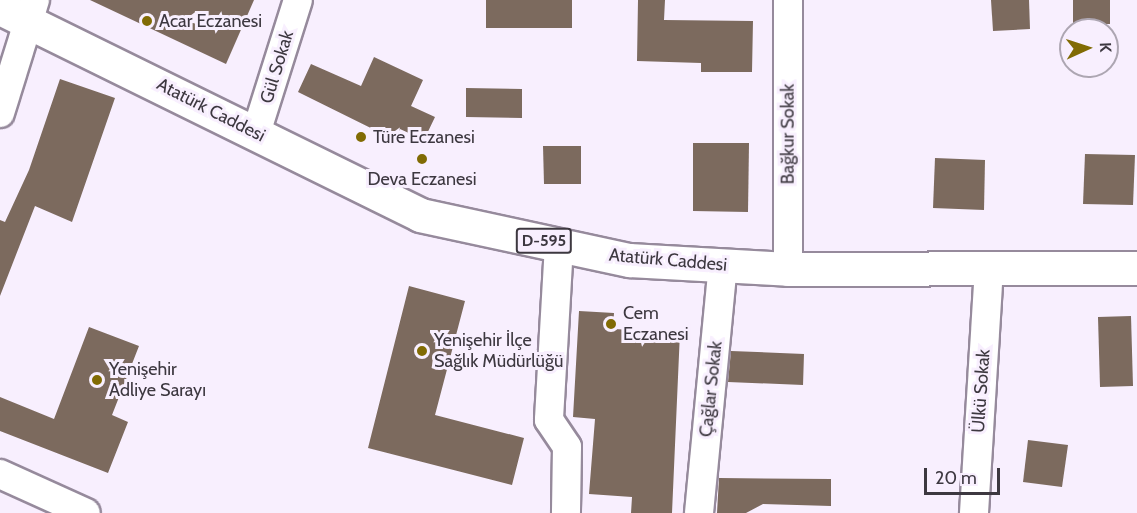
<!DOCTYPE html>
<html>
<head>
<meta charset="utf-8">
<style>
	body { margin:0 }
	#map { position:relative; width:1137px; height:513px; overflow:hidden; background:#f8effe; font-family:Cabin,sans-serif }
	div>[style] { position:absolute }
	.building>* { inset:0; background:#7c6a5e }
	.roads { filter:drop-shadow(2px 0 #968a9c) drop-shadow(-2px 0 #968a9c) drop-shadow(0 2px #968a9c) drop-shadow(0 -2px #968a9c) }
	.minor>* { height:28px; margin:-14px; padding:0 14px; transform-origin:14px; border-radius:14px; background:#fff }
	.major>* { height:33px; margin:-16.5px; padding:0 16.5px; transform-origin:16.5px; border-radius:16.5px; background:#fff }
	.dots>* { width:16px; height:16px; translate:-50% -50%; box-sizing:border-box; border:3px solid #f8effe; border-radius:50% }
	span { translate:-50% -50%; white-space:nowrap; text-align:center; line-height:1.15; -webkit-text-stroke:6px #f8effe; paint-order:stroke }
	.shield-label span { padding:2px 4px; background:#f8effe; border:2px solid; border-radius:4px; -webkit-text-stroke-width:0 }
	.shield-label { font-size:16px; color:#3d3840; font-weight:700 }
	.poi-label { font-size:18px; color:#3d3840 }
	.left { translate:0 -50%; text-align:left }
	.street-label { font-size:18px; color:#3d3840 }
	.north { position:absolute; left:1059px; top:18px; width:60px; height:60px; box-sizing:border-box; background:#f8effe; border:2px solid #ada6b2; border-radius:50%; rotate:87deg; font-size:16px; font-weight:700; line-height:24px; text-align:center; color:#3d3840 }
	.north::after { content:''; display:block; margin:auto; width:21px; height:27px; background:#816b04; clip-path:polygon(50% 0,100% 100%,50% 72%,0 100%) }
	.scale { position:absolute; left:924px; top:468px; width:76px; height:27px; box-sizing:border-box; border:3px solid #3d3840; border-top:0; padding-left:8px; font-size:18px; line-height:21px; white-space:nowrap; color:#3d3840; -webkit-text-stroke:4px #f8effe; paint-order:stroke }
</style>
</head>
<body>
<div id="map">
	<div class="building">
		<i style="clip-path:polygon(90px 0,254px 0,226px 64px)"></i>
		<i style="clip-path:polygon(486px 0,572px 0,572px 28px,486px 28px)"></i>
		<i style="clip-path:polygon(638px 0,665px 0,664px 20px,753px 21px,752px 72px,701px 72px,701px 63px,637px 61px)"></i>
		<i style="clip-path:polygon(991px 0,1029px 0,1030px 29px,993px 31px)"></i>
		<i style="clip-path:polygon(1073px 0,1110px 0,1110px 24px,1073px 24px)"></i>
		<i style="clip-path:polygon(374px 57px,423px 80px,411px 106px,435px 117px,424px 140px,400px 129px,395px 140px,298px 92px,311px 64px,361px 86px)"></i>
		<i style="clip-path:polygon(60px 79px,115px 98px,72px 222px,35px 206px,0 296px,0 220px,5px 222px,29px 170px)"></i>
		<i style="clip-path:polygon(466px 88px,522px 89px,522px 118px,466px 117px)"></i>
		<i style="clip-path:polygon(693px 143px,749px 143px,748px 212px,693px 211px)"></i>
		<i style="clip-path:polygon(543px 146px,581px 146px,581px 184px,544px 184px)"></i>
		<i style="clip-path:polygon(1085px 154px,1135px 155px,1133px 205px,1083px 204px)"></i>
		<i style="clip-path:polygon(935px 158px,985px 160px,984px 210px,933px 208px)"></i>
		<i style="clip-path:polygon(409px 286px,465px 301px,435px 415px,524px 438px,512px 485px,368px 448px)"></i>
		<i style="clip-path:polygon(579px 311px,614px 313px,613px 329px,680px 332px,672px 513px,631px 513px,632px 497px,589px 494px,595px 419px,573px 417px)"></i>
		<i style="clip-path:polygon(1131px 316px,1133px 386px,1100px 387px,1098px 317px)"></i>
		<i style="clip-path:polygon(89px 327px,139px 346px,112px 415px,128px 422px,108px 473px,0 431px,0 397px,54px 419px)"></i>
		<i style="clip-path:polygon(731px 351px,804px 354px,803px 385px,728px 382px)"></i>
		<i style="clip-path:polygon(1028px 440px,1068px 445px,1062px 487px,1023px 482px)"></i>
		<i style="clip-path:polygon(719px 478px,831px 479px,831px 506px,763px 504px,746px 513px,717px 513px)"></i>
	</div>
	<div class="roads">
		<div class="minor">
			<i style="left:0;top:113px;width:118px;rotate:-72.8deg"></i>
			<i style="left:256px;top:133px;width:139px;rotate:-72.5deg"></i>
			<i style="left:559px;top:245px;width:175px;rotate:93.3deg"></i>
			<i style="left:549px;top:420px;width:32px;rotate:56deg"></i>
			<i style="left:567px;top:447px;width:66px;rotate:90.9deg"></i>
			<i style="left:788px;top:269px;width:269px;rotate:-90deg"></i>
			<i style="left:0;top:474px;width:94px;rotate:24.4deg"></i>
			<i style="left:699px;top:513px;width:249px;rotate:-84.5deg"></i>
			<i style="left:974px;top:513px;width:243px;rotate:-86.5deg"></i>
		</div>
		<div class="major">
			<i style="left:0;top:8px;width:468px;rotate:26.2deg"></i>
			<i style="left:420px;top:215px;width:214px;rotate:12.2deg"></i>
			<i style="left:629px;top:260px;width:159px;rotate:3.2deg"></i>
			<i style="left:788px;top:269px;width:349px;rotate:-0.2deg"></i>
		</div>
	</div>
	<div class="dots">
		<i style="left:147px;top:21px;background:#816b04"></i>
		<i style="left:361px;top:137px;background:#816b04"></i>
		<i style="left:422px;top:159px;background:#816b04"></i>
		<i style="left:611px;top:324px;background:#816b04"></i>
		<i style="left:422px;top:351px;background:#816b04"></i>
		<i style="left:97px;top:380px;background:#816b04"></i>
	</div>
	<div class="shield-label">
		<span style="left:544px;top:241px">D-595</span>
	</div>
	<div class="poi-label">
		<span class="left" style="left:159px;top:21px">Acar Eczanesi</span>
		<span class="left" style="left:373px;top:137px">Türe Eczanesi</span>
		<span style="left:422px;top:179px">Deva Eczanesi</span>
		<span class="left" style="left:623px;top:324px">Cem<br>Eczanesi</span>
		<span class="left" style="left:434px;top:351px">Yenişehir İlçe<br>Sağlık Müdürlüğü</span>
		<span class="left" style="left:109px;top:380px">Yenişehir<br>Adliye Sarayı</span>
	</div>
	<div class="street-label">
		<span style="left:277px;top:67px;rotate:-73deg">Gül Sokak</span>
		<span style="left:211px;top:110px;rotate:27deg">Atatürk Caddesi</span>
		<span style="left:788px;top:134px;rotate:-90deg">Bağkur Sokak</span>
		<span style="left:668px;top:260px;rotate:5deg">Atatürk Caddesi</span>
		<span style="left:711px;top:389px;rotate:-84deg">Çağlar Sokak</span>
		<span style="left:981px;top:391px;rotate:-86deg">Ülkü Sokak</span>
	</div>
	<div class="north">K</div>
	<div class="scale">20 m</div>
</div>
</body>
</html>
